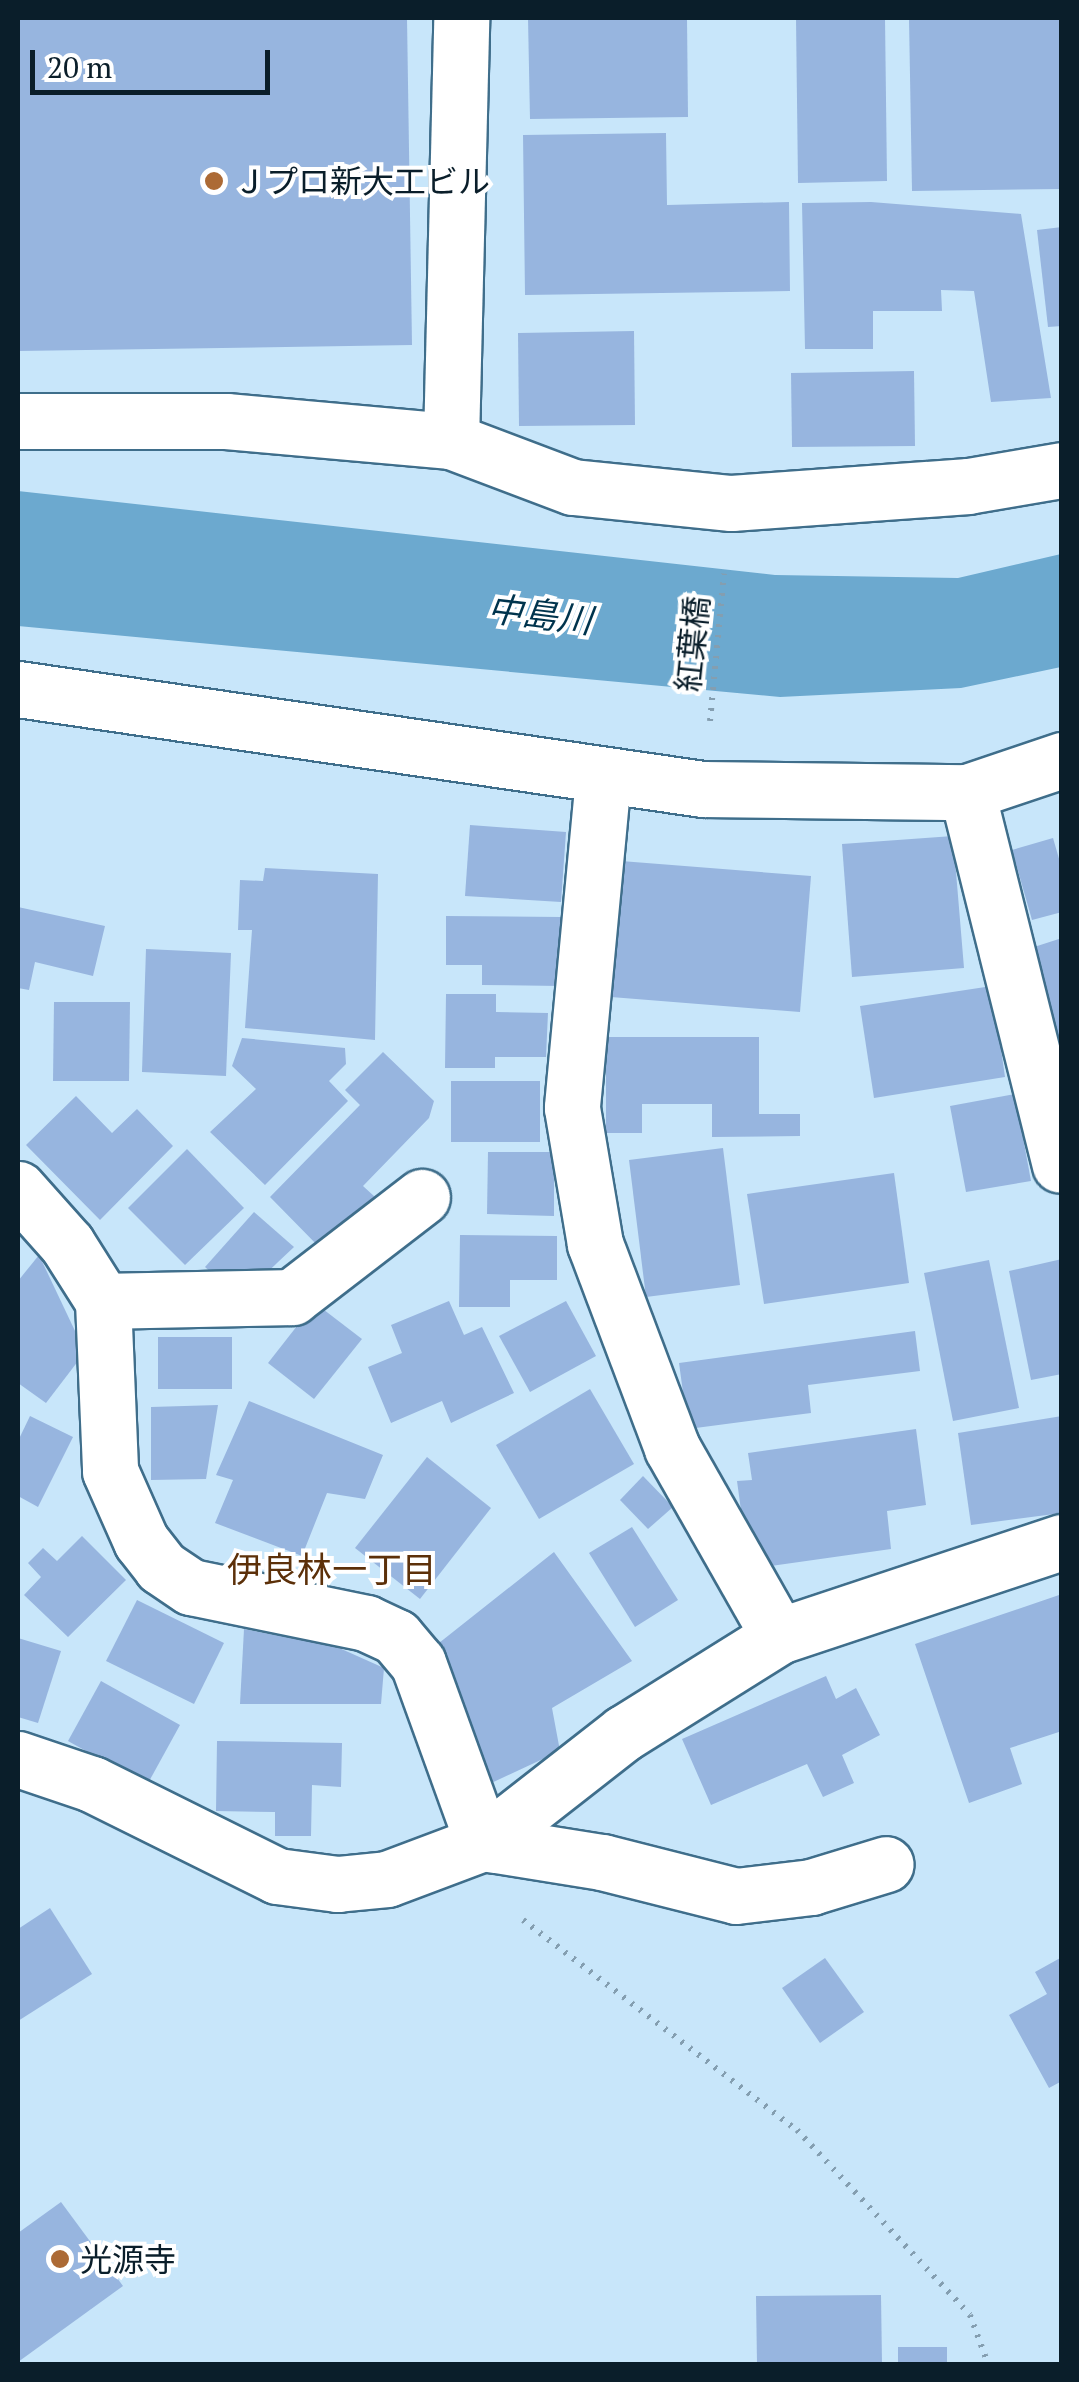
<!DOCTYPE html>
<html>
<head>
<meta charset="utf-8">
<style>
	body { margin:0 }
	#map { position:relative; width:1079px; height:2382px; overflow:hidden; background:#c8e6fa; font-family:"PT Serif","Noto Sans JP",serif }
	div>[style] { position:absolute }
	.water>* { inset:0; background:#6ca9cf }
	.building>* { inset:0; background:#97b5df }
	.path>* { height:6px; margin-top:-3px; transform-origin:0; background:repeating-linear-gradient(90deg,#849eb0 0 2.5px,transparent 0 10.5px) }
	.roads { filter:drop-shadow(2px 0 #3f6e8b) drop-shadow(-2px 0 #3f6e8b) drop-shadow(0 2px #3f6e8b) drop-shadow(0 -2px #3f6e8b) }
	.minor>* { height:55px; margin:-27.5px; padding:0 27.5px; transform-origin:27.5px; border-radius:27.5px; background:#fff }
	.dots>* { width:28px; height:28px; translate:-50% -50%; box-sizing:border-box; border:5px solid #fff; border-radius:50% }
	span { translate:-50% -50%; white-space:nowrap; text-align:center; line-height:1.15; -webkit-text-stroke:8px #fff; paint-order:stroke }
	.poi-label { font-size:32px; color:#0a1e2a }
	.left { translate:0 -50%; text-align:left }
	.street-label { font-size:32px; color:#0a1e2a }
	.water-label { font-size:35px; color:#00344d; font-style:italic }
	.neighbourhood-label { font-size:35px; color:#5c3009 }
	.frame { position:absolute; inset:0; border:20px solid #0a1e2a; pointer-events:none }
	.scale { position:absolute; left:30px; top:50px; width:240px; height:45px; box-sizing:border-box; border:5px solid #0a1e2a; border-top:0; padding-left:12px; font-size:30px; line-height:35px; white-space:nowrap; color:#0a1e2a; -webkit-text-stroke:8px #fff; paint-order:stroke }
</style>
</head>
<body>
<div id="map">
	<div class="water">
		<i style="clip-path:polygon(18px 491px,775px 575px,958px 578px,1061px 554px,1061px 667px,961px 688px,780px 697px,18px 626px)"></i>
	</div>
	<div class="building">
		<i style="clip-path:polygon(18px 18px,407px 18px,412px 345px,18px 351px)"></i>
		<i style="clip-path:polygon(528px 18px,687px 18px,688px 117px,530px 119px)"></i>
		<i style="clip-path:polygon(796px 18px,885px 18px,887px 181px,798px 183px)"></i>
		<i style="clip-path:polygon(909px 18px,1062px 18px,1062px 189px,912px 191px)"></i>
		<i style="clip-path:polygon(666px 133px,667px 205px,789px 202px,790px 291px,525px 295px,523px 135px)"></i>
		<i style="clip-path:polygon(871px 202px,1021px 214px,1051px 398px,991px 402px,974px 291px,941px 290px,942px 311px,873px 311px,873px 349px,805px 349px,802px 203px)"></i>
		<i style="clip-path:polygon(1062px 227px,1062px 326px,1048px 327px,1037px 230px)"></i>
		<i style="clip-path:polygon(634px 331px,635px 425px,519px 426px,518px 333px)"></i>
		<i style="clip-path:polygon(914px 371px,915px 446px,792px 447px,791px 373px)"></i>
		<i style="clip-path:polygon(470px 825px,566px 832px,561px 902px,465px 896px)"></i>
		<i style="clip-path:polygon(953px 836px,964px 968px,852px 977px,842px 844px)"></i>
		<i style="clip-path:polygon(1053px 838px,1062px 869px,1062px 912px,1032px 920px,1012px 850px)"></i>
		<i style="clip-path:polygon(621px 861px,811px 876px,800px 1012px,611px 997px)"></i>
		<i style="clip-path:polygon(265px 868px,378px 874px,375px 1040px,245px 1028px,252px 930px,238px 930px,240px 880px,263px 881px)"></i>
		<i style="clip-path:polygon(18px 907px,105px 926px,93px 976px,35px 962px,29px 990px,18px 988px)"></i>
		<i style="clip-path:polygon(446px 916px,561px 917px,561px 986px,482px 985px,482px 965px,446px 965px)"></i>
		<i style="clip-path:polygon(1062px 938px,1062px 1047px,1060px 1048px,1031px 948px)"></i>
		<i style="clip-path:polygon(146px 949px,231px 953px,226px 1076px,142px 1072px)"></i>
		<i style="clip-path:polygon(992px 986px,1005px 1077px,874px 1098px,860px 1006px)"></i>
		<i style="clip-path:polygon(446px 994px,496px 994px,496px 1012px,548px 1013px,546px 1057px,495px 1057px,495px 1068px,445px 1068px)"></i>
		<i style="clip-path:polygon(54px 1002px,130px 1002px,129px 1081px,53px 1081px)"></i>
		<i style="clip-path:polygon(606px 1037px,759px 1037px,759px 1114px,800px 1114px,800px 1136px,712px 1137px,712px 1104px,642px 1104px,642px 1133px,606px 1133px)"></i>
		<i style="clip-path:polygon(242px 1038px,345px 1048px,346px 1064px,329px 1081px,348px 1101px,265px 1185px,210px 1132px,256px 1089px,232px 1066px)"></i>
		<i style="clip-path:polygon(383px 1052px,434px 1101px,429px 1118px,363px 1186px,375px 1197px,323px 1251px,270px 1197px,360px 1105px,345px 1090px)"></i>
		<i style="clip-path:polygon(451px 1081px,540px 1081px,540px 1142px,451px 1142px)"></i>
		<i style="clip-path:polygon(1015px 1094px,1031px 1181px,966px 1192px,950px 1106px)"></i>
		<i style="clip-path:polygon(76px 1096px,112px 1133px,137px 1109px,173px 1146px,100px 1220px,26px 1145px)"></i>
		<i style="clip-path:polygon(723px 1148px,740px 1285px,646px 1297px,629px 1160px)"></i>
		<i style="clip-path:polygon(187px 1149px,244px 1208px,185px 1265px,128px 1208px)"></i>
		<i style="clip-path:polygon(488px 1152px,554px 1152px,554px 1216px,487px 1214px)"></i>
		<i style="clip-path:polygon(894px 1173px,909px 1283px,764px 1304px,747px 1194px)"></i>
		<i style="clip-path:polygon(254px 1212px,294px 1247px,259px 1280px,223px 1283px,205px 1267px)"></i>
		<i style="clip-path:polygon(460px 1235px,557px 1236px,557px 1280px,510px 1280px,510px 1307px,459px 1307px)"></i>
		<i style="clip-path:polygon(39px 1255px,85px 1352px,46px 1403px,18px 1383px,18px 1281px)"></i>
		<i style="clip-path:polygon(1062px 1259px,1062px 1374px,1031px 1380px,1009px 1271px)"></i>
		<i style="clip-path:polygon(989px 1260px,1019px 1408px,953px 1421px,924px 1273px)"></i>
		<i style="clip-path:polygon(449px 1301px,464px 1335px,482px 1327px,514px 1393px,451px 1423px,442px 1401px,391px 1423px,368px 1367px,402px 1353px,391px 1325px)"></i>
		<i style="clip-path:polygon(566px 1301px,596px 1356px,530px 1392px,499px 1336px)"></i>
		<i style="clip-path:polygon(315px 1303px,362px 1339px,314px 1399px,268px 1363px)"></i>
		<i style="clip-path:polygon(915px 1331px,920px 1371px,808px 1385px,811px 1413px,688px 1429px,679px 1363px)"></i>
		<i style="clip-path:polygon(158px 1337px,232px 1337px,232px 1389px,158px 1389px)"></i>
		<i style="clip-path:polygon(590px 1389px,634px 1464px,539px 1519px,496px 1445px)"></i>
		<i style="clip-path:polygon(249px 1401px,383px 1455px,365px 1499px,327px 1493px,302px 1556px,215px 1523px,233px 1480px,216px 1475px)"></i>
		<i style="clip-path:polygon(218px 1405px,206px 1479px,151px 1480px,151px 1407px)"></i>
		<i style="clip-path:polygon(30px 1416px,73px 1437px,38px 1507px,18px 1496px,18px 1441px)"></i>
		<i style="clip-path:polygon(1062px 1416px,1062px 1513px,971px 1525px,958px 1433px)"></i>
		<i style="clip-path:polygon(916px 1429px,926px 1505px,887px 1511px,891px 1549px,749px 1569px,737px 1481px,752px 1480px,748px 1453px)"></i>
		<i style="clip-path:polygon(427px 1457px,491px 1508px,420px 1599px,355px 1548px)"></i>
		<i style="clip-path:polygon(643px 1476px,673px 1507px,648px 1529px,620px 1500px)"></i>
		<i style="clip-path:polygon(632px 1527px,678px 1600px,635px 1627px,589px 1553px)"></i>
		<i style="clip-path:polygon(82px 1536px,126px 1580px,68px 1637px,24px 1595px,41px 1577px,28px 1563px,43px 1548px,57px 1561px)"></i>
		<i style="clip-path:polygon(554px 1552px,632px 1661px,552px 1708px,560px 1751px,487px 1785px,439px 1643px)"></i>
		<i style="clip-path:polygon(1062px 1594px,1062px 1731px,1010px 1748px,1022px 1784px,969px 1803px,915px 1644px)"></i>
		<i style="clip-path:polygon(137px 1600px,224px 1643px,194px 1704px,106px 1661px)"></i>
		<i style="clip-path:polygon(244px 1629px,337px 1647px,384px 1668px,381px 1704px,240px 1704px)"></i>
		<i style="clip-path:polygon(18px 1638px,61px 1651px,38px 1723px,18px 1717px)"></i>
		<i style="clip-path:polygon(826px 1676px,836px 1699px,856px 1688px,880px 1735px,842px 1755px,854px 1783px,823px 1797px,807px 1764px,711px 1805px,682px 1739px)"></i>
		<i style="clip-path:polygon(101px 1681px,180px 1725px,147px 1785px,68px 1741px)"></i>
		<i style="clip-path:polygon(217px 1741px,342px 1743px,341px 1787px,312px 1785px,311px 1836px,275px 1836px,275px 1812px,216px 1811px)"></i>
		<i style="clip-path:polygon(50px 1908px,92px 1974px,18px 2021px,18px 1929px)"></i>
		<i style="clip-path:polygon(1062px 1957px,1062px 2081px,1049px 2088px,1009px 2015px,1047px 1994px,1035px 1972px)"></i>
		<i style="clip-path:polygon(825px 1958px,864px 2012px,820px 2043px,782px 1988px)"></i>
		<i style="clip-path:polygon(61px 2202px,123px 2286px,18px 2362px,18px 2233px)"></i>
		<i style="clip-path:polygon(881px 2295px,882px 2364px,757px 2364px,756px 2296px)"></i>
		<i style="clip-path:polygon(898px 2347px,947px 2347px,947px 2364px,898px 2364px)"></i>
	</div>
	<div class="path">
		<i style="left:710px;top:721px;width:148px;rotate:-84.6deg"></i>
		<i style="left:523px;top:1920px;width:345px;rotate:37.5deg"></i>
		<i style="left:797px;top:2130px;width:253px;rotate:46.9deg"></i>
		<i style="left:970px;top:2315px;width:52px;rotate:69.8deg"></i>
	</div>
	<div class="roads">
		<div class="minor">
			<i style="left:18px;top:421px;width:208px"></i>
			<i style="left:226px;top:421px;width:226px;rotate:5.1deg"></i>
			<i style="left:451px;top:441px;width:130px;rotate:20.7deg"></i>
			<i style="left:573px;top:487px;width:159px;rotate:5.8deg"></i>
			<i style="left:731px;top:503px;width:238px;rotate:-4.1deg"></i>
			<i style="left:968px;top:486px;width:95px;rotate:-9.7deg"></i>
			<i style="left:451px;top:441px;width:423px;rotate:-88.6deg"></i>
			<i style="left:18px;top:689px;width:692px;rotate:8.31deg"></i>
			<i style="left:703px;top:789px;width:264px;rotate:0.7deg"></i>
			<i style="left:967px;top:792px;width:100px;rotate:-18.6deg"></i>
			<i style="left:603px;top:778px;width:331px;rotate:95.4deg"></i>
			<i style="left:572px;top:1108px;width:138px;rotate:80.4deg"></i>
			<i style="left:595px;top:1244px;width:218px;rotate:69.3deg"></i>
			<i style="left:672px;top:1448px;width:216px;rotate:60.4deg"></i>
			<i style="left:967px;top:792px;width:384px;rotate:76deg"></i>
			<i style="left:18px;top:1189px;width:74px;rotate:48.3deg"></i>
			<i style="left:67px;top:1244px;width:67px;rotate:57.7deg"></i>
			<i style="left:103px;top:1301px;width:170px;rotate:87.6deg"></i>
			<i style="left:110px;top:1471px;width:77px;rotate:66.1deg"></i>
			<i style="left:141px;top:1541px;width:33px;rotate:52deg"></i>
			<i style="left:161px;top:1567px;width:36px;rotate:34deg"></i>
			<i style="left:191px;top:1587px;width:179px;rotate:11.6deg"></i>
			<i style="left:366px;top:1623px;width:33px;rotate:25deg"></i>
			<i style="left:396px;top:1637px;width:34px;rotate:50deg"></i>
			<i style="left:418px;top:1663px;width:191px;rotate:70.1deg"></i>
			<i style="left:103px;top:1301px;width:189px;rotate:-1.2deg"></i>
			<i style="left:292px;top:1297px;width:164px;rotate:-37.6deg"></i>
			<i style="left:18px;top:1759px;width:78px;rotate:18.7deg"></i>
			<i style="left:92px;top:1784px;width:207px;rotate:26.4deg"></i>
			<i style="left:277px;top:1876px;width:61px;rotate:7.6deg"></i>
			<i style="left:337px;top:1884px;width:50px;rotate:-5.7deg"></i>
			<i style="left:387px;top:1879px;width:103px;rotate:-20.6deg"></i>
			<i style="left:483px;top:1843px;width:179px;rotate:-38deg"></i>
			<i style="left:624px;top:1733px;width:183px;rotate:-32deg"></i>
			<i style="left:779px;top:1636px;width:298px;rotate:-18.4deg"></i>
			<i style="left:483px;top:1843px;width:121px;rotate:9.1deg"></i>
			<i style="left:602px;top:1862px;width:138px;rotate:14.2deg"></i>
			<i style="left:736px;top:1896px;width:76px;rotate:-6.8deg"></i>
			<i style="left:811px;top:1887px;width:78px;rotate:-17deg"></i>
		</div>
	</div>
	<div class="dots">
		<i style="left:214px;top:181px;background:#ac6a35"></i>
		<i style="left:60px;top:2259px;background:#ac6a35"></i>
	</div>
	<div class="poi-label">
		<span class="left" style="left:234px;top:181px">Ｊプロ新大工ビル</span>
		<span class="left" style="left:80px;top:2259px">光源寺</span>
	</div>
	<div class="street-label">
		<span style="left:692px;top:644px;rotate:-84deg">紅葉橋</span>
	</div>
	<div class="water-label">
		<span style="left:540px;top:614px;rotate:7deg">中島川</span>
	</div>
	<div class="neighbourhood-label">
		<span style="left:332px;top:1569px">伊良林一丁目</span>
	</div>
	<div class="frame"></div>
	<div class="scale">20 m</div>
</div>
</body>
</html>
